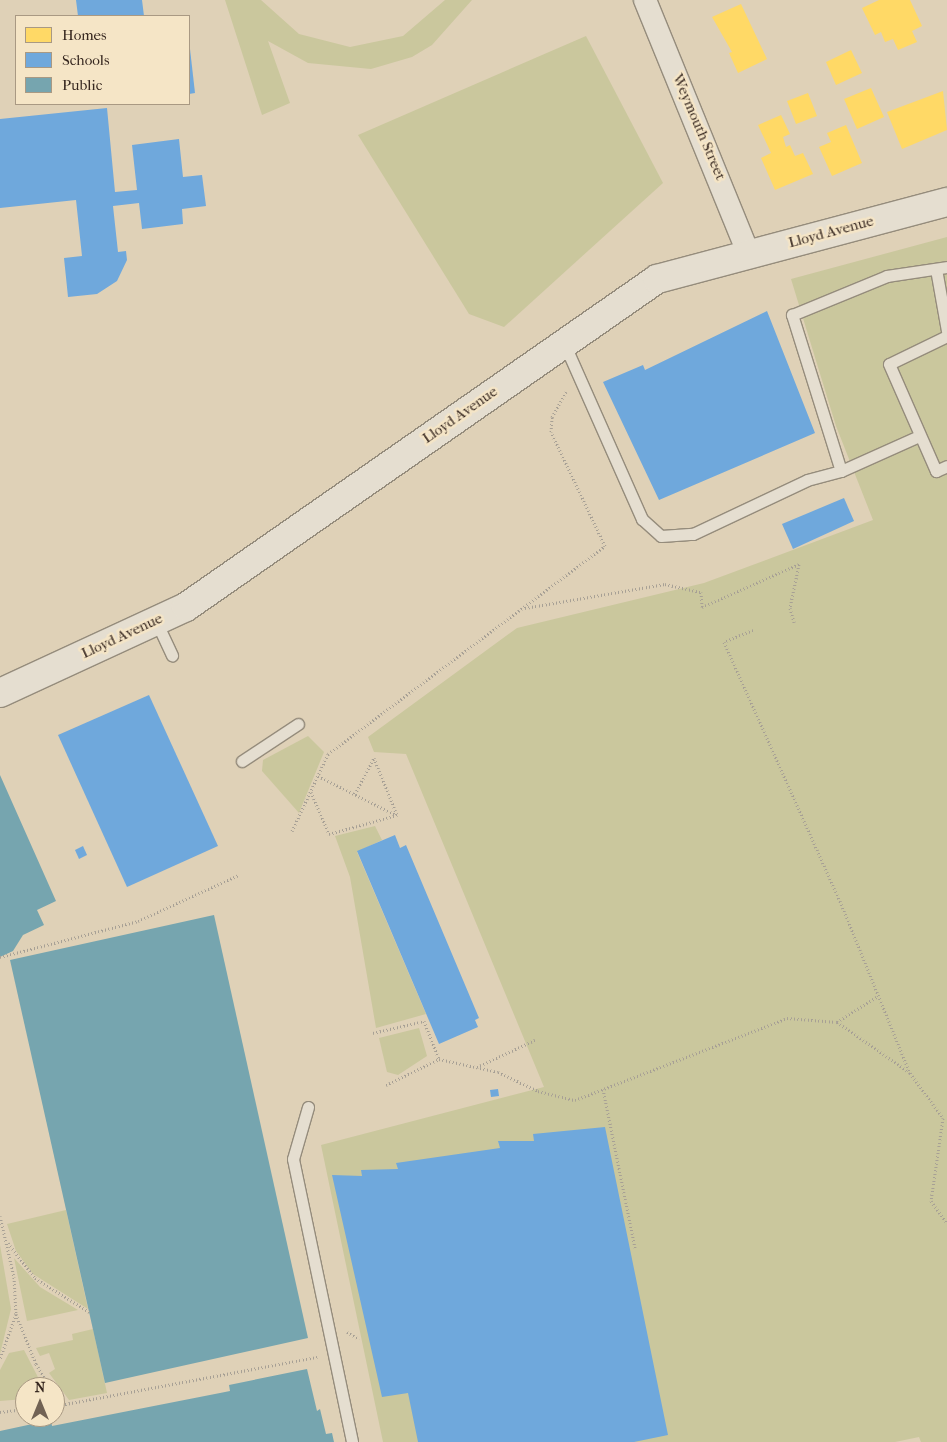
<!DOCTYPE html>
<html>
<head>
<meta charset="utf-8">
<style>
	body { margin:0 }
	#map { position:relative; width:947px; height:1442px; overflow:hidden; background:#dfd1b7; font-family:"IM FELL French Canon",serif }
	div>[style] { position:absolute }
	.green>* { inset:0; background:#cac79d }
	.homes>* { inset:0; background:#ffd966 }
	.schools>* { inset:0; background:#6fa8dc }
	.public>* { inset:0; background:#76a5af }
	.path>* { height:3px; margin-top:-1.5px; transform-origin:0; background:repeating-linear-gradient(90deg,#a7a095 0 1px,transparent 0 3.5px) }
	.roads { filter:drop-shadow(1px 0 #958c7c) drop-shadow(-1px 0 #958c7c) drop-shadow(0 1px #958c7c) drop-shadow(0 -1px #958c7c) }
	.lane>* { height:11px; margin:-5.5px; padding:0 5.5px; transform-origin:5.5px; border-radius:5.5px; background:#e5ded0 }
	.street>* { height:22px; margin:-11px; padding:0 11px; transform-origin:11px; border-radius:11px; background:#e5ded0 }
	.secondary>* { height:28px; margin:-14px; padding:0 14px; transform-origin:14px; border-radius:14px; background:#e5ded0 }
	span { translate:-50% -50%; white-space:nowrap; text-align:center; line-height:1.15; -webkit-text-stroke:5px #f5e5c6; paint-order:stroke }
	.street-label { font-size:15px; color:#36271f }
	.legend { position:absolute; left:15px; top:15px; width:175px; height:90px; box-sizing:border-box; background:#f5e5c6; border:1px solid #a99983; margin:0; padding:6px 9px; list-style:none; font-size:15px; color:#36271f }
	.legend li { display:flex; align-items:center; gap:10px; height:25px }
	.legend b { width:25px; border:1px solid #a99983 }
	.north { position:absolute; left:15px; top:1377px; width:50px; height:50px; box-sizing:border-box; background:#f5e5c6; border:1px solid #a99983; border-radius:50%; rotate:0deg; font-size:14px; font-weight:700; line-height:20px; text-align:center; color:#36271f }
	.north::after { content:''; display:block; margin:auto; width:18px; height:22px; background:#716254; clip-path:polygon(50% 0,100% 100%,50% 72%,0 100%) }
</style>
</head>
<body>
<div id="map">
	<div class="green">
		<i style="clip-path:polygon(225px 0,261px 0,299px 34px,350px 47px,403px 36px,445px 0,472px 0,432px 45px,412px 57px,371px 69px,308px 63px,268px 41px,290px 103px,262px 115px)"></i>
		<i style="clip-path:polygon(586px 36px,663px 183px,504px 327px,469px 314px,358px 135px)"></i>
		<i style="clip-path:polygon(947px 237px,947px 1442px,921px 1442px,919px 1437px,895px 1442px,383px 1442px,321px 1145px,544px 1087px,406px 754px,374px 752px,368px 737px,517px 628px,704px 583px,873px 520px,836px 426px,791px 279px)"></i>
		<i style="clip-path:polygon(308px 736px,324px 752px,299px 813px,262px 771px,263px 760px)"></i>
		<i style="clip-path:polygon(375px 826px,382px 840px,357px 852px,426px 1014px,376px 1028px,350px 877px,335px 836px)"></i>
		<i style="clip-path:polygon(419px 1028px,427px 1056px,398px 1075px,387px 1072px,379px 1038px)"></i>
		<i style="clip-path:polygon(66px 1210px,88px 1309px,33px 1274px,16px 1251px,7px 1224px)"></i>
		<i style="clip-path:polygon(0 1245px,11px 1309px,0 1354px)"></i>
		<i style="clip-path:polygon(14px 1258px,40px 1287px,78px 1310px,27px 1321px)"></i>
		<i style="clip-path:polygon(93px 1329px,107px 1393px,69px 1400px,49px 1373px,55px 1369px,49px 1353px,40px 1356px,36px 1348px,73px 1340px,72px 1334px)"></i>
		<i style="clip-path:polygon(24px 1350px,43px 1387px,25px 1387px,25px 1399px,0 1401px,0 1370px,9px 1353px)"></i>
	</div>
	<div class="homes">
		<i style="clip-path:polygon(879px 0,910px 0,922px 26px,912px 31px,917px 42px,898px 50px,893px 39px,885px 42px,881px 32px,875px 35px,862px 8px)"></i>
		<i style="clip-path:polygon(741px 4px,767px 59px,738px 73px,729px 53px,732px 52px,712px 17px)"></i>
		<i style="clip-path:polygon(851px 50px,862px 73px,836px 85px,826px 62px)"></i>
		<i style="clip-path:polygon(871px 88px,884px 117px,857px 129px,844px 99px)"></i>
		<i style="clip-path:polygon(943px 91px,947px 130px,902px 149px,887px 112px)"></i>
		<i style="clip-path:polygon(808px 93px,817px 116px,796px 124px,787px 101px)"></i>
		<i style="clip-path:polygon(781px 115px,790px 134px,783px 137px,786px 147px,790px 145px,795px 156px,803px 153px,813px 174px,775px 190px,761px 158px,771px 153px,758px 125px)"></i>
		<i style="clip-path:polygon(846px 125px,862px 163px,832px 176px,819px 147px,831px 142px,827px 133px)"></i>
	</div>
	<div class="schools">
		<i style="clip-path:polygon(76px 0,142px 0,144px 16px,78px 16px)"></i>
		<i style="clip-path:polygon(190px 49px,195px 93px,189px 94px,189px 50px)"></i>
		<i style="clip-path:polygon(107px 108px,115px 192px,137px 190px,132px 145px,179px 139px,183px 177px,202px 175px,206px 206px,182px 209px,183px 224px,142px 229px,139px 203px,113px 206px,118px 252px,126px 251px,127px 260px,117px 281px,97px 294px,68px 297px,64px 258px,82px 256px,76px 200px,0 208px,0 119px)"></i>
		<i style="clip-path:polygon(767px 311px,815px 433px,659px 500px,603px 382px,643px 365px,645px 370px)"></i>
		<i style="clip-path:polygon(844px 498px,854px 521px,793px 549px,782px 524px)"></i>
		<i style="clip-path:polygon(149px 695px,218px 846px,127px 887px,58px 735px)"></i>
		<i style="clip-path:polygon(395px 835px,400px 848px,406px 845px,479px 1018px,475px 1020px,478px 1027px,439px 1044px,357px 851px)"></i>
		<i style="clip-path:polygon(83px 846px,87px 855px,79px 859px,75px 850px)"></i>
		<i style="clip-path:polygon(498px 1089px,499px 1096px,491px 1097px,490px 1090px)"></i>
		<i style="clip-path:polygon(605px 1127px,668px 1435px,634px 1442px,418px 1442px,408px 1393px,382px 1397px,332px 1175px,362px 1176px,361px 1170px,398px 1169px,396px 1163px,500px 1148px,498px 1141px,534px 1141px,533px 1134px)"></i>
	</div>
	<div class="public">
		<i style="clip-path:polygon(0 775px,56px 901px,37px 910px,44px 925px,23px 935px,13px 951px,0 957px)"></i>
		<i style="clip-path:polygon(214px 915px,308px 1338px,105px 1383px,10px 960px)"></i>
		<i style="clip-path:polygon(307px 1369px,317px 1411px,320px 1409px,326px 1434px,332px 1433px,334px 1442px,0 1442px,0 1431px,51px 1420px,52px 1426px,220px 1393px,230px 1391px,229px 1385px)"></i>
	</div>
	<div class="path">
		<i style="left:525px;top:608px;width:142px;rotate:-9.7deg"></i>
		<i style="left:665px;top:584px;width:37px;rotate:13deg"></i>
		<i style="left:701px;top:592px;width:15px;rotate:86deg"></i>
		<i style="left:702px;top:607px;width:106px;rotate:-23.9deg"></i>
		<i style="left:799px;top:564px;width:45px;rotate:101.6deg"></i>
		<i style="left:790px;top:608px;width:15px;rotate:74deg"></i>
		<i style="left:753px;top:630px;width:31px;rotate:158deg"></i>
		<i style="left:724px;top:642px;width:284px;rotate:65.9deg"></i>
		<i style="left:840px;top:901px;width:186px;rotate:67.9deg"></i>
		<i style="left:910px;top:1073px;width:56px;rotate:53.7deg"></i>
		<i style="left:943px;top:1118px;width:84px;rotate:98.2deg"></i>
		<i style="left:931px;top:1201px;width:27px;rotate:54deg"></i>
		<i style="left:318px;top:776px;width:87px;rotate:26.6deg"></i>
		<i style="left:311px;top:792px;width:46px;rotate:66.8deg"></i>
		<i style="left:329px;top:834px;width:71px;rotate:-15.6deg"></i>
		<i style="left:355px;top:794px;width:41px;rotate:-62.2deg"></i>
		<i style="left:374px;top:758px;width:61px;rotate:68deg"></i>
		<i style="left:292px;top:831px;width:85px;rotate:-64.9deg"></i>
		<i style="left:328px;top:754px;width:346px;rotate:-36.9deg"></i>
		<i style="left:605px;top:546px;width:126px;rotate:-115.3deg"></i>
		<i style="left:551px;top:432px;width:15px;rotate:-86deg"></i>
		<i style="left:552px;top:417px;width:29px;rotate:-61deg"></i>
		<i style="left:0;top:957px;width:143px;rotate:-14.6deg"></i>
		<i style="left:138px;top:921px;width:111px;rotate:-24.5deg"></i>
		<i style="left:837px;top:1022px;width:49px;rotate:-32.4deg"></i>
		<i style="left:373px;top:1033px;width:52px;rotate:-13.2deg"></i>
		<i style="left:424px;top:1021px;width:41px;rotate:68.5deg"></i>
		<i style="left:439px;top:1059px;width:60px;rotate:12.4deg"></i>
		<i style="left:498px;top:1072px;width:44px;rotate:25.4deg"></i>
		<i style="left:538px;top:1091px;width:38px;rotate:14deg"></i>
		<i style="left:575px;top:1100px;width:227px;rotate:-21.1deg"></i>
		<i style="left:787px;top:1018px;width:50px;rotate:4.6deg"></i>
		<i style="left:837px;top:1022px;width:88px;rotate:34.8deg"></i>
		<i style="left:477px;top:1067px;width:64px;rotate:-25deg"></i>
		<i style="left:386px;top:1085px;width:59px;rotate:-26.1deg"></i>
		<i style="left:603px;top:1089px;width:162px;rotate:78.6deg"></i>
		<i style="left:0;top:1216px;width:63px;rotate:77.1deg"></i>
		<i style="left:14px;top:1277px;width:37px;rotate:87deg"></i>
		<i style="left:16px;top:1314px;width:48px;rotate:109.6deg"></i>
		<i style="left:8px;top:1243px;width:44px;rotate:52.4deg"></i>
		<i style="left:35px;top:1278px;width:64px;rotate:32.2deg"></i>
		<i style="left:16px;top:1314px;width:54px;rotate:68.2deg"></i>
		<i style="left:36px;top:1364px;width:27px;rotate:57deg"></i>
		<i style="left:347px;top:1332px;width:14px;rotate:30deg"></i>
		<i style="left:55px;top:1393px;width:14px;rotate:56deg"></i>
		<i style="left:55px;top:1406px;width:267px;rotate:-10.6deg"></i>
		<i style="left:0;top:1412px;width:25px;rotate:-7deg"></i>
	</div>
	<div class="roads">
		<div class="lane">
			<i style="left:936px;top:269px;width:63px;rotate:79.9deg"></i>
			<i style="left:947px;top:336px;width:64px;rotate:154.2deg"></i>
			<i style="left:889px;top:364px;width:117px;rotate:66.3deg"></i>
			<i style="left:936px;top:471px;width:12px;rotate:-24deg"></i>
			<i style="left:564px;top:343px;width:193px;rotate:66.1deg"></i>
			<i style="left:642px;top:519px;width:25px;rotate:42deg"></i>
			<i style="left:661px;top:536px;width:32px;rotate:-4deg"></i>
			<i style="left:693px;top:534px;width:126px;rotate:-25.3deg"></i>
			<i style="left:807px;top:480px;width:35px;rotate:-15deg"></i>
			<i style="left:841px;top:471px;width:85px;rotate:-24.2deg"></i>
			<i style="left:841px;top:471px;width:164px;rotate:-107.4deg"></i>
			<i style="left:792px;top:315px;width:103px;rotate:-22.3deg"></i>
			<i style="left:887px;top:276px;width:61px;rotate:-8.5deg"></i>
			<i style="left:156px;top:621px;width:38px;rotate:65deg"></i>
			<i style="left:242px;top:761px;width:67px;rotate:-33.5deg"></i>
			<i style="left:308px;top:1107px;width:54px;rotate:106.1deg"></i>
			<i style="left:293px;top:1159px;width:289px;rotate:78.2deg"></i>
		</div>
		<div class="street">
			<i style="left:645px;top:0;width:275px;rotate:67.8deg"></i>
		</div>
		<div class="secondary">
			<i style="left:0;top:693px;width:205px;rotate:-24.8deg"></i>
			<i style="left:186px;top:607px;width:574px;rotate:-34.85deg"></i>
			<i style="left:657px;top:279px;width:300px;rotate:-14.9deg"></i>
		</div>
	</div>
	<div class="street-label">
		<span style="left:699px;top:127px;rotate:67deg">Weymouth Street</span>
		<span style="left:831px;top:232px;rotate:-15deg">Lloyd Avenue</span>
		<span style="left:460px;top:415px;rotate:-35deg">Lloyd Avenue</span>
		<span style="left:122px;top:636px;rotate:-25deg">Lloyd Avenue</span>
	</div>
	<ul class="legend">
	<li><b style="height:14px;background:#ffd966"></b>Homes</li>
	<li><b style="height:14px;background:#6fa8dc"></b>Schools</li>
	<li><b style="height:14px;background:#76a5af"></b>Public</li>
	</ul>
	<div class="north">N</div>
</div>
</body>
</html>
